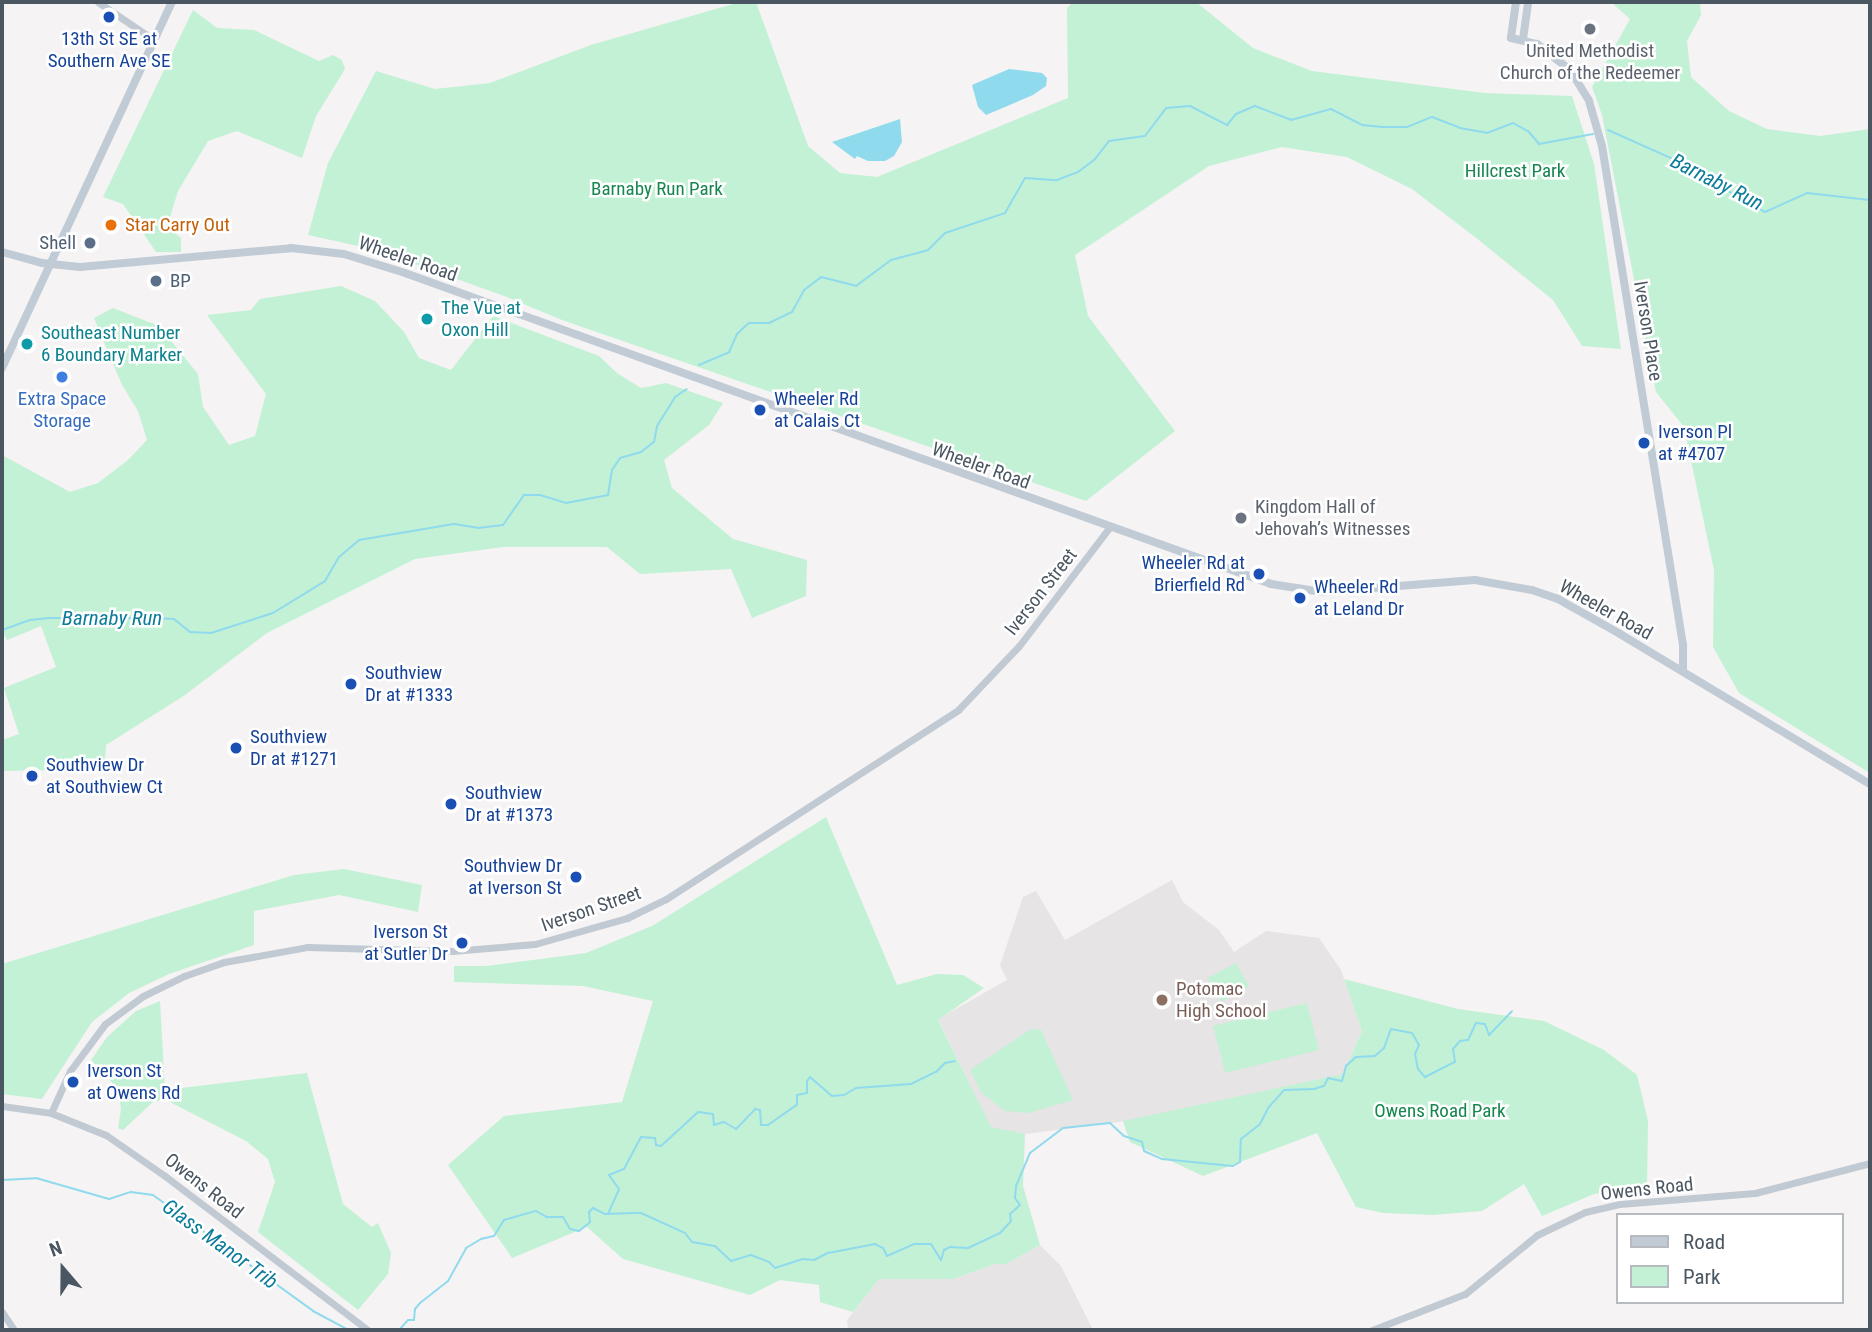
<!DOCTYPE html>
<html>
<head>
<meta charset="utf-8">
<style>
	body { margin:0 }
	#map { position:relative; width:1872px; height:1332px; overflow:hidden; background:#f5f3f3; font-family:"Roboto Condensed",sans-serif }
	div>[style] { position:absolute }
	.education>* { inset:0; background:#e6e4e5 }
	.green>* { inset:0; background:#c3f1d5 }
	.water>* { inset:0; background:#90daee }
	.stream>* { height:2px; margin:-1px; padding:0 1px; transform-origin:1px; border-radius:1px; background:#90daee }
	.tertiary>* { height:7px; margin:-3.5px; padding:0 3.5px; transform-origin:3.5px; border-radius:3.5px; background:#c1cad2 }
	.secondary>* { height:8px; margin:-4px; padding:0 4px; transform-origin:4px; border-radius:4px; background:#c1cbd6 }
	.dots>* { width:19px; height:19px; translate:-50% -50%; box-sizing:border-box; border:4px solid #fff; border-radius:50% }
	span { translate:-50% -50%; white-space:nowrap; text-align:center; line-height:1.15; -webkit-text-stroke:5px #fff; paint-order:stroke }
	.transit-label { font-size:19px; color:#164399 }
	.left { translate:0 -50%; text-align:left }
	.right { translate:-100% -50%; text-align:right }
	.worship-label { font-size:19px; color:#5b616d }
	.park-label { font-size:19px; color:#17864f }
	.food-label { font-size:19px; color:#c56008 }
	.service-label { font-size:19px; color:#4e5e75 }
	.street-label { font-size:19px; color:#4a5661 }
	.culture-label { font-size:19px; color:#0d838f }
	.shop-label { font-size:19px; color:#366cbe }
	.education-label { font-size:19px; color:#785e54 }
	.water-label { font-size:21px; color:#0c7c9b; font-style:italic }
	.frame { position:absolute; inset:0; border:4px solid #4a5661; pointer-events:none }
	.legend { position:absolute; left:1616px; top:1213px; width:228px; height:91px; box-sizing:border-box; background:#fff; border:2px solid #b7bbc0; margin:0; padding:9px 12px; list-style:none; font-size:21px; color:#4a5661 }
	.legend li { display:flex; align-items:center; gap:14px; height:35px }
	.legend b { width:35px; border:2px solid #b7bbc0 }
	.north { position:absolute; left:28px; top:1234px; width:70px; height:70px; -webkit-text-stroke:5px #fff; paint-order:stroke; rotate:340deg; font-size:19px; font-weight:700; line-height:28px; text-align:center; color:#4a5661 }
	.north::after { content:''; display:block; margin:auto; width:24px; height:32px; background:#4a5661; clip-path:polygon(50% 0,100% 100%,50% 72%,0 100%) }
</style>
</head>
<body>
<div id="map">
	<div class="education">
		<i style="clip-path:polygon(1172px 880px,1183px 902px,1219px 930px,1234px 952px,1266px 931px,1319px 938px,1341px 970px,1362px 1031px,1343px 1074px,1143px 1119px,1025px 1134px,991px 1128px,938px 1019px,1007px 980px,1000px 965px,1023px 897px,1036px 891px,1065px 940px)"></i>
		<i style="clip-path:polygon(1040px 1245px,1061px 1266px,1093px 1330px,848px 1330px,847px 1320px,879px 1279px,953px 1279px,995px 1264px,1006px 1264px)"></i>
	</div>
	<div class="green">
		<i style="clip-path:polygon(740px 2px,756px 2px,808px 146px,840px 173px,877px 177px,1068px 98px,1067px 8px,1073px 2px,1196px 2px,1253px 48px,1312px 71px,1485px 93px,1572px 96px,1594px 164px,1621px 349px,1582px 346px,1553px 300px,1475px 237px,1412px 189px,1347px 157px,1282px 147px,1209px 166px,1075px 255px,1088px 316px,1175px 431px,1086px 501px,562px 320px,507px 297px,376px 250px,308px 235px,328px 163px,376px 71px,435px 89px,490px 83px,591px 45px)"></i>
		<i style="clip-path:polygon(1611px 2px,1696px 2px,1700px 4px,1701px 15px,1687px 41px,1691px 77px,1729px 111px,1767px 129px,1820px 136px,1870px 129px,1870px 773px,1739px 693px,1713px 647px,1714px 570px,1684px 427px,1656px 392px,1602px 115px,1592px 87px,1630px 19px)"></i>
		<i style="clip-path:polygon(193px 10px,217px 28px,254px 30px,319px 61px,333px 55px,342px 60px,345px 69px,316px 116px,302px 158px,237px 131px,208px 141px,178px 191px,167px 227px,181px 238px,181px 252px,156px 252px,123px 204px,103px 197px)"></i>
		<i style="clip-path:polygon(341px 286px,375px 301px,404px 332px,419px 358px,451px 370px,493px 316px,599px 356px,617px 373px,641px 388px,666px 383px,723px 403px,709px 425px,664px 460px,672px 488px,733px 539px,807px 560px,806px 596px,752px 618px,731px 569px,640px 574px,607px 547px,503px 547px,415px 559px,267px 633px,185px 695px,106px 745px,104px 769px,2px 771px,2px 740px,19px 734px,4px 688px,56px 667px,41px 626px,7px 640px,2px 631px,2px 455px,70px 492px,98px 483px,128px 460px,147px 440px,138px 411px,122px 385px,94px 318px,113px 308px,159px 326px,198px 374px,203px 407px,229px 445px,255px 436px,266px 394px,207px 315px,251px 310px,260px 299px)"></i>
		<i style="clip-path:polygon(826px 817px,897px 985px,937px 974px,963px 975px,984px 988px,938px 1020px,991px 1127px,1025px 1134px,1023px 1186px,1040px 1245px,1006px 1264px,995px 1264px,953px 1279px,879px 1279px,853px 1312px,820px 1302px,819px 1285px,780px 1280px,750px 1295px,623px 1259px,587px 1227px,512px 1258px,448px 1165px,504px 1116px,622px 1102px,653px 1001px,583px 986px,454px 982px,454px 966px,486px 966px,586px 953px,652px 926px)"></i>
		<i style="clip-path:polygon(344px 869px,422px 885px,418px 912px,339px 895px,254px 911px,254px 945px,169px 974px,129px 993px,92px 1022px,42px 1099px,2px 1094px,2px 964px,294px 875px)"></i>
		<i style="clip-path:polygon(1236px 963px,1249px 986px,1221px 1002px,1208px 978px)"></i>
		<i style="clip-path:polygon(1344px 979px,1458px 1009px,1544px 1021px,1604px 1050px,1637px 1075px,1648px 1121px,1647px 1186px,1594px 1194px,1542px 1216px,1524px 1184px,1482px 1211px,1433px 1215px,1383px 1213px,1356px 1207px,1317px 1133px,1203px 1176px,1130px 1142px,1123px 1121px,1343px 1074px,1362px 1031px)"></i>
		<i style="clip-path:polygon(160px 1001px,165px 1090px,307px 1073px,343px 1204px,372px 1227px,378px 1223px,391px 1253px,388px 1274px,358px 1310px,258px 1232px,275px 1182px,268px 1159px,246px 1141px,166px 1100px,154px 1101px,123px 1130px,118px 1128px,121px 1109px,118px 1089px,91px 1060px,107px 1037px,136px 1011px)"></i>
		<i style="clip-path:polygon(1307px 1003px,1319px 1050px,1225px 1073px,1213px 1026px)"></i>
		<i style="clip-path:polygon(1031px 1029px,1041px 1030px,1073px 1100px,1029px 1113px,1005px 1111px,981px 1092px,970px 1070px)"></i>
	</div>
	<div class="water">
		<i style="clip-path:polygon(1009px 69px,1042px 73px,1047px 78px,1046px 86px,1033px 95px,986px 115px,978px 107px,972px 85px)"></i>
		<i style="clip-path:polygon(900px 119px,902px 142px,894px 156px,885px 161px,868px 161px,857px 156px,855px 159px,832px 142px)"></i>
	</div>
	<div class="stream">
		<i style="left:1608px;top:130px;width:69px;rotate:24deg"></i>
		<i style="left:1671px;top:158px;width:108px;rotate:29.9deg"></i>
		<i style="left:1765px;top:212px;width:46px;rotate:-24.3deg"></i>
		<i style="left:1807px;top:193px;width:63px;rotate:6.3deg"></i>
		<i style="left:699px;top:365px;width:33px;rotate:-23deg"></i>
		<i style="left:729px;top:352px;width:20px;rotate:-66deg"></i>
		<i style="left:737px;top:334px;width:16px;rotate:-43deg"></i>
		<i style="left:749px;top:323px;width:20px"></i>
		<i style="left:769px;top:323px;width:25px;rotate:-26deg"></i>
		<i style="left:792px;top:312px;width:25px;rotate:-61deg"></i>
		<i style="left:804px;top:290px;width:21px;rotate:-37deg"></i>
		<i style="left:821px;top:277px;width:36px;rotate:14deg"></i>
		<i style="left:856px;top:286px;width:44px;rotate:-36.6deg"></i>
		<i style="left:891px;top:260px;width:38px;rotate:-15deg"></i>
		<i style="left:928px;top:250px;width:24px;rotate:-45deg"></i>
		<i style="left:945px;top:233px;width:63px;rotate:-18.4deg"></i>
		<i style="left:1005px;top:213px;width:40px;rotate:-60.3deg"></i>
		<i style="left:1025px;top:178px;width:32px;rotate:4deg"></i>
		<i style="left:1057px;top:180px;width:22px;rotate:-21deg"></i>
		<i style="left:1078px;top:172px;width:21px;rotate:-37deg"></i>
		<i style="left:1095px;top:159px;width:23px;rotate:-52deg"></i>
		<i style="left:1109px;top:141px;width:36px;rotate:-8deg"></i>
		<i style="left:1145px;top:136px;width:35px;rotate:-53deg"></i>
		<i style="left:1166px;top:108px;width:24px;rotate:-5deg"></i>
		<i style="left:1190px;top:106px;width:42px;rotate:27.2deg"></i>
		<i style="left:1227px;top:125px;width:14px;rotate:-51deg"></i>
		<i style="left:1236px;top:114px;width:21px;rotate:-23deg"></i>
		<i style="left:1255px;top:106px;width:39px;rotate:21deg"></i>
		<i style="left:1291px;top:120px;width:41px;rotate:-15.4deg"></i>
		<i style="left:1331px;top:109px;width:36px;rotate:27deg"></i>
		<i style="left:1363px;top:125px;width:19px;rotate:6deg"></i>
		<i style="left:1382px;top:127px;width:25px"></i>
		<i style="left:1407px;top:127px;width:27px;rotate:-22deg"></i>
		<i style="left:1432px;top:117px;width:30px;rotate:21deg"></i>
		<i style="left:1460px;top:128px;width:27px;rotate:10deg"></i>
		<i style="left:1487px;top:133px;width:28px;rotate:-21deg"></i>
		<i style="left:1513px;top:123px;width:18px;rotate:29deg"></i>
		<i style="left:1529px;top:132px;width:16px;rotate:50deg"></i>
		<i style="left:1539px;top:144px;width:55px;rotate:-10.5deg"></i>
		<i style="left:5px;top:629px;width:27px;rotate:-20deg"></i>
		<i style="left:30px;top:620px;width:19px;rotate:-6deg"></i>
		<i style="left:49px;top:618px;width:104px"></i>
		<i style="left:153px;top:618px;width:21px;rotate:3deg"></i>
		<i style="left:174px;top:619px;width:21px;rotate:39deg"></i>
		<i style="left:190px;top:632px;width:21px;rotate:3deg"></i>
		<i style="left:211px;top:633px;width:65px;rotate:-17.9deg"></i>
		<i style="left:273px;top:613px;width:61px;rotate:-31.6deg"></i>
		<i style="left:325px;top:581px;width:28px;rotate:-60deg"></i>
		<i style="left:339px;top:557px;width:26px;rotate:-40deg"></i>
		<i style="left:359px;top:540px;width:96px;rotate:-9.6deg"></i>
		<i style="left:454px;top:524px;width:24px;rotate:9deg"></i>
		<i style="left:478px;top:528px;width:25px;rotate:-7deg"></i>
		<i style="left:503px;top:525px;width:37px;rotate:-55deg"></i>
		<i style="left:524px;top:495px;width:16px"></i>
		<i style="left:540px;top:495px;width:27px;rotate:17deg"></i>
		<i style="left:566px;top:503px;width:43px;rotate:-10.8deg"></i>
		<i style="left:608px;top:495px;width:25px;rotate:-81deg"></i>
		<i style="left:612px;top:470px;width:14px;rotate:-56deg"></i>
		<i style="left:620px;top:458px;width:22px;rotate:-16deg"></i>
		<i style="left:641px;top:452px;width:16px;rotate:-38deg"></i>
		<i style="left:654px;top:442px;width:16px;rotate:-79deg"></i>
		<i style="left:657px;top:426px;width:34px;rotate:-58deg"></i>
		<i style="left:675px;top:397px;width:14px;rotate:-34deg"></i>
		<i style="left:2px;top:1180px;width:34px;rotate:-3deg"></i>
		<i style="left:36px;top:1178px;width:76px;rotate:16deg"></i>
		<i style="left:109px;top:1199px;width:23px;rotate:-18deg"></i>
		<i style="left:131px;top:1192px;width:22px;rotate:8deg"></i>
		<i style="left:153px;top:1195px;width:198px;rotate:35.9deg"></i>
		<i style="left:313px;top:1311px;width:40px;rotate:28deg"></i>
		<i style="left:608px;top:1214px;width:27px;rotate:-66deg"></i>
		<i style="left:619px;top:1189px;width:17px;rotate:-126deg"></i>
		<i style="left:609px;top:1175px;width:16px;rotate:-22deg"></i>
		<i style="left:624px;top:1169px;width:36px;rotate:-62deg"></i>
		<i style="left:641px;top:1137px;width:14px;rotate:4deg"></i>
		<i style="left:655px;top:1138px;width:7px;rotate:82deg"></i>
		<i style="left:656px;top:1145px;width:5px;rotate:11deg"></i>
		<i style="left:661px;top:1146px;width:50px;rotate:-42.6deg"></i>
		<i style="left:698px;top:1112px;width:15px;rotate:8deg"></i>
		<i style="left:713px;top:1114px;width:11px;rotate:85deg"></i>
		<i style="left:714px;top:1125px;width:10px;rotate:-17deg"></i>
		<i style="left:724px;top:1122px;width:14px;rotate:30deg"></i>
		<i style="left:736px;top:1129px;width:28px;rotate:-46deg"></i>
		<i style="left:755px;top:1109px;width:5px;rotate:11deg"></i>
		<i style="left:760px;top:1110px;width:15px;rotate:86deg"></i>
		<i style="left:761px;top:1125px;width:7px"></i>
		<i style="left:768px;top:1125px;width:35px;rotate:-35deg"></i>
		<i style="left:797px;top:1105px;width:10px;rotate:-90deg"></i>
		<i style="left:797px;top:1095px;width:10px;rotate:-11deg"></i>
		<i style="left:807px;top:1093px;width:12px;rotate:-90deg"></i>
		<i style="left:807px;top:1081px;width:5px;rotate:-53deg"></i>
		<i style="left:810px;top:1077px;width:29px;rotate:41deg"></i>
		<i style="left:832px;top:1096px;width:12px;rotate:-5deg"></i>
		<i style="left:844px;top:1095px;width:14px;rotate:-30deg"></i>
		<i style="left:856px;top:1088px;width:55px;rotate:-4.2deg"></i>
		<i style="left:911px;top:1084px;width:28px;rotate:-26deg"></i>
		<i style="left:936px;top:1072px;width:13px;rotate:-45deg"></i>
		<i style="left:945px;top:1063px;width:10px;rotate:-11deg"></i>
		<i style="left:399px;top:1330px;width:13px;rotate:-48deg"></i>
		<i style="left:408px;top:1320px;width:6px"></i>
		<i style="left:414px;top:1320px;width:11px;rotate:-85deg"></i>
		<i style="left:415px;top:1309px;width:8px;rotate:-50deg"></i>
		<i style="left:420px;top:1303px;width:36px;rotate:-38deg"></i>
		<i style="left:448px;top:1281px;width:38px;rotate:-61deg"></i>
		<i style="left:466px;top:1248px;width:17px;rotate:-31deg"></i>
		<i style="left:481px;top:1239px;width:13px;rotate:-13deg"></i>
		<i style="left:494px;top:1236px;width:19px;rotate:-58deg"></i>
		<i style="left:504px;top:1220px;width:33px;rotate:-16deg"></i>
		<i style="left:536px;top:1211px;width:13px;rotate:29deg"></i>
		<i style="left:547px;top:1217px;width:16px"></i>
		<i style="left:563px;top:1217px;width:14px;rotate:60deg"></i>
		<i style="left:570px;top:1229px;width:9px;rotate:13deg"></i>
		<i style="left:579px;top:1231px;width:14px;rotate:-39deg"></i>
		<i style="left:590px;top:1222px;width:10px;rotate:-96deg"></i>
		<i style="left:589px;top:1212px;width:6px;rotate:-45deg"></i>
		<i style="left:593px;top:1208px;width:13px;rotate:27deg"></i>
		<i style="left:605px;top:1214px;width:36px;rotate:-2deg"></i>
		<i style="left:641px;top:1213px;width:48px;rotate:24.4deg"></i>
		<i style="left:685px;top:1233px;width:11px;rotate:52deg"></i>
		<i style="left:692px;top:1242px;width:23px;rotate:10deg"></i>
		<i style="left:715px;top:1246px;width:22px;rotate:43deg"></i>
		<i style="left:731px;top:1261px;width:21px;rotate:-17deg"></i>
		<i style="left:751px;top:1255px;width:19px;rotate:21deg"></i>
		<i style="left:769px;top:1262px;width:8px;rotate:45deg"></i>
		<i style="left:775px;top:1268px;width:29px;rotate:-18deg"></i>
		<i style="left:803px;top:1259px;width:11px;rotate:5deg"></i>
		<i style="left:814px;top:1260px;width:16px;rotate:-27deg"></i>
		<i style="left:828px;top:1253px;width:48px;rotate:-10.8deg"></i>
		<i style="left:875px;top:1244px;width:9px;rotate:27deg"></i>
		<i style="left:883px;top:1248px;width:9px;rotate:63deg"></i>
		<i style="left:887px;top:1256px;width:30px;rotate:-24deg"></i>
		<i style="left:914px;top:1244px;width:17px"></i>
		<i style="left:931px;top:1244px;width:19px;rotate:58deg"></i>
		<i style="left:941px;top:1260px;width:10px;rotate:-73deg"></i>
		<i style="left:944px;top:1250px;width:7px;rotate:-27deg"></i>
		<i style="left:950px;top:1247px;width:18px;rotate:3deg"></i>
		<i style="left:968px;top:1248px;width:35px;rotate:-25deg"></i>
		<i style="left:1000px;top:1233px;width:16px;rotate:-47deg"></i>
		<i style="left:1011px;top:1221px;width:7px;rotate:-98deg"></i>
		<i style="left:1010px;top:1214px;width:13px;rotate:-42deg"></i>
		<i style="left:1020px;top:1205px;width:9px;rotate:-126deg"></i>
		<i style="left:1015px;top:1198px;width:12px;rotate:-85deg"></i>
		<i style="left:1016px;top:1186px;width:36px;rotate:-67deg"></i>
		<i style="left:1030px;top:1153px;width:41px;rotate:-37.1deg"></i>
		<i style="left:1063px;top:1128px;width:47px;rotate:-6.1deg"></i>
		<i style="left:1110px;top:1123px;width:19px;rotate:43deg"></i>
		<i style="left:1124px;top:1136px;width:19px;rotate:18deg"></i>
		<i style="left:1142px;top:1142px;width:9px;rotate:77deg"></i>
		<i style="left:1144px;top:1151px;width:20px;rotate:24deg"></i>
		<i style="left:1162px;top:1159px;width:71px;rotate:5.6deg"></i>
		<i style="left:1233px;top:1166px;width:8px;rotate:-30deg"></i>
		<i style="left:1240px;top:1162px;width:23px;rotate:-88deg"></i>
		<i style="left:1241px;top:1139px;width:24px;rotate:-38deg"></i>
		<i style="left:1260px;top:1124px;width:18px;rotate:-63deg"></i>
		<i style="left:1268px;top:1108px;width:24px;rotate:-48deg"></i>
		<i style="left:1284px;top:1090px;width:30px;rotate:-2deg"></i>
		<i style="left:1314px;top:1089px;width:10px;rotate:-17deg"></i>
		<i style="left:1324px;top:1086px;width:9px;rotate:-63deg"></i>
		<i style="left:1328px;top:1078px;width:14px;rotate:12deg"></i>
		<i style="left:1342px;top:1081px;width:16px;rotate:-75deg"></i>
		<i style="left:1346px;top:1066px;width:13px;rotate:-42deg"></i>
		<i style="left:1356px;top:1057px;width:19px;rotate:-3deg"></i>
		<i style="left:1375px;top:1056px;width:12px;rotate:-42deg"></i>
		<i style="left:1384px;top:1048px;width:20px;rotate:-70deg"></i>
		<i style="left:1391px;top:1029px;width:21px;rotate:11deg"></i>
		<i style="left:1412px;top:1033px;width:14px;rotate:60deg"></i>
		<i style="left:1419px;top:1045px;width:10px;rotate:114deg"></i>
		<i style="left:1415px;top:1054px;width:15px;rotate:79deg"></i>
		<i style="left:1418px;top:1069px;width:11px;rotate:49deg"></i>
		<i style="left:1425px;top:1077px;width:34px;rotate:-27deg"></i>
		<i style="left:1455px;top:1062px;width:13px;rotate:-99deg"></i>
		<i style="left:1453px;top:1049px;width:11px;rotate:-49deg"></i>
		<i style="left:1460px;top:1041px;width:8px;rotate:-7deg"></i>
		<i style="left:1468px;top:1040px;width:19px;rotate:-65deg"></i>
		<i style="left:1476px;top:1023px;width:9px;rotate:6deg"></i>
		<i style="left:1485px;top:1024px;width:12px;rotate:70deg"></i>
		<i style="left:1489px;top:1035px;width:33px;rotate:-46deg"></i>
	</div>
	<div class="tertiary">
		<i style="left:98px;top:2px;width:68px;rotate:34.2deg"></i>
		<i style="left:2px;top:1106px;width:49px;rotate:8.1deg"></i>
		<i style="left:51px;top:1113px;width:59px;rotate:21.8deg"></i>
		<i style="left:106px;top:1135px;width:72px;rotate:34.8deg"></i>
		<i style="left:165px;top:1176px;width:255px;rotate:37.2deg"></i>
		<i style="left:51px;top:1113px;width:46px;rotate:-65.7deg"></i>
		<i style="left:70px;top:1071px;width:59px;rotate:-53.3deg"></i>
		<i style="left:105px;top:1024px;width:47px;rotate:-36.4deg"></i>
		<i style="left:143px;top:996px;width:46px;rotate:-26deg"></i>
		<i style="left:184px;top:976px;width:42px;rotate:-19.3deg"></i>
		<i style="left:224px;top:962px;width:84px;rotate:-10.2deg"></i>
		<i style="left:307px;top:947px;width:145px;rotate:1.6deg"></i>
		<i style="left:452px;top:951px;width:83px;rotate:-4.8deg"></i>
		<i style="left:535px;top:944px;width:96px;rotate:-15.8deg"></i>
		<i style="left:627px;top:918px;width:43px;rotate:-26deg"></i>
		<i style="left:666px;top:899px;width:348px;rotate:-32.9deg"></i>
		<i style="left:958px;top:710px;width:88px;rotate:-46.4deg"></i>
		<i style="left:1019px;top:646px;width:148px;rotate:-52.7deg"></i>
		<i style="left:2px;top:1312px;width:22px;rotate:56deg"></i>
		<i style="left:1372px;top:1330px;width:100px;rotate:-21.2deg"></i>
		<i style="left:1465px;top:1294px;width:93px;rotate:-39.3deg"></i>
		<i style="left:1537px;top:1235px;width:53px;rotate:-25.6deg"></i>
		<i style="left:1585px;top:1212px;width:36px;rotate:-13deg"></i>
		<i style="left:1620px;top:1204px;width:135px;rotate:-4.7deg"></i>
		<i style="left:1755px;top:1193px;width:119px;rotate:-14.6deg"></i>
	</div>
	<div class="secondary">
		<i style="left:1516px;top:2px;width:36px;rotate:98deg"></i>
		<i style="left:1511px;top:38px;width:27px;rotate:13deg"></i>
		<i style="left:1537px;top:44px;width:42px;rotate:38.2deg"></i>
		<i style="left:1570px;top:70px;width:36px;rotate:58deg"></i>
		<i style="left:1589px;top:101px;width:47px;rotate:73.9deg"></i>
		<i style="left:1602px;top:146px;width:506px;rotate:80.78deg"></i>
		<i style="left:1683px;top:645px;width:26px;rotate:90deg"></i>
		<i style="left:1523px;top:39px;width:37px;rotate:-82deg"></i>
		<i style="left:2px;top:252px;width:41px;rotate:15.4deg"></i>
		<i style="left:42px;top:263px;width:38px;rotate:6deg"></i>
		<i style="left:80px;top:267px;width:212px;rotate:-5.1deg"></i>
		<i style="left:291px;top:248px;width:53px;rotate:6.5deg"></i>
		<i style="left:344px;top:254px;width:64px;rotate:17.3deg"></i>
		<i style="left:405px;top:273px;width:920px;rotate:19.75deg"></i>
		<i style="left:1271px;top:584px;width:52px;rotate:8.9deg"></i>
		<i style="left:1322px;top:592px;width:153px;rotate:-4.5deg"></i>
		<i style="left:1475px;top:580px;width:58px;rotate:10deg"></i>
		<i style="left:1532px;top:590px;width:28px;rotate:19deg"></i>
		<i style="left:1558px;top:599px;width:71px;rotate:29.4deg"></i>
		<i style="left:1620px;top:634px;width:292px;rotate:31deg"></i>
		<i style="left:2px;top:368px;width:404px;rotate:-65.1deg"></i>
	</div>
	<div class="dots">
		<i style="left:109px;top:17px;background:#1a4fb4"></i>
		<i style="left:1590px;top:29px;background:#6b7280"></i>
		<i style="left:111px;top:225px;background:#e8710a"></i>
		<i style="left:90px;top:243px;background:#5c6f8a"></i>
		<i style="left:156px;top:281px;background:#5c6f8a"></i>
		<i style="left:427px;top:319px;background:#0f9aa8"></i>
		<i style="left:27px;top:344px;background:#0f9aa8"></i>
		<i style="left:62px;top:377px;background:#3f7fe0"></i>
		<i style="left:760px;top:410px;background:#1a4fb4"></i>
		<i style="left:1644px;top:443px;background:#1a4fb4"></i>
		<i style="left:1241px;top:518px;background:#6b7280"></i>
		<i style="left:1259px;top:574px;background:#1a4fb4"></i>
		<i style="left:1300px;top:598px;background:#1a4fb4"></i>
		<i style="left:351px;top:684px;background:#1a4fb4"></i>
		<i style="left:236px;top:748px;background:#1a4fb4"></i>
		<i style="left:32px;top:776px;background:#1a4fb4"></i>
		<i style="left:451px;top:804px;background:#1a4fb4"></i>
		<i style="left:576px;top:877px;background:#1a4fb4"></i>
		<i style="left:462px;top:943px;background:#1a4fb4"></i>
		<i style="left:1162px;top:1000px;background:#8d6e63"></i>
		<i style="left:73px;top:1082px;background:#1a4fb4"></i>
	</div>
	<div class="transit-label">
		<span style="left:109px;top:50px">13th St SE at<br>Southern Ave SE</span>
		<span class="left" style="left:774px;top:410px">Wheeler Rd<br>at Calais Ct</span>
		<span class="left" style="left:1658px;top:443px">Iverson Pl<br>at #4707</span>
		<span class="right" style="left:1245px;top:574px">Wheeler Rd at<br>Brierfield Rd</span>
		<span class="left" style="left:1314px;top:598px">Wheeler Rd<br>at Leland Dr</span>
		<span class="left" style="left:365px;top:684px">Southview<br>Dr at #1333</span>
		<span class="left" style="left:250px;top:748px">Southview<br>Dr at #1271</span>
		<span class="left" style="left:46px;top:776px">Southview Dr<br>at Southview Ct</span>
		<span class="left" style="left:465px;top:804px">Southview<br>Dr at #1373</span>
		<span class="right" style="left:562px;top:877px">Southview Dr<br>at Iverson St</span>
		<span class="right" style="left:448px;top:943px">Iverson St<br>at Sutler Dr</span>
		<span class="left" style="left:87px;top:1082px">Iverson St<br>at Owens Rd</span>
	</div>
	<div class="worship-label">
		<span style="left:1590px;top:62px">United Methodist<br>Church of the Redeemer</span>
		<span class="left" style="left:1255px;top:518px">Kingdom Hall of<br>Jehovah’s Witnesses</span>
	</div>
	<div class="park-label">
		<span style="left:1515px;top:171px">Hillcrest Park</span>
		<span style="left:657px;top:189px">Barnaby Run Park</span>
		<span style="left:1440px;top:1111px">Owens Road Park</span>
	</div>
	<div class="food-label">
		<span class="left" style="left:125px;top:225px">Star Carry Out</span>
	</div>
	<div class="service-label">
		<span class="right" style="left:76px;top:243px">Shell</span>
		<span class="left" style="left:170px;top:281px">BP</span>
	</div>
	<div class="street-label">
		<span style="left:408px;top:259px;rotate:19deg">Wheeler Road</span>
		<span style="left:1648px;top:331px;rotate:81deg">Iverson Place</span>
		<span style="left:981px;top:466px;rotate:20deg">Wheeler Road</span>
		<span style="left:1041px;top:592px;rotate:-52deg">Iverson Street</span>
		<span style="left:1606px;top:610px;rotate:29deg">Wheeler Road</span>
		<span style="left:591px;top:909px;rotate:-19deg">Iverson Street</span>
		<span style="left:204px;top:1186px;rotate:38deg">Owens Road</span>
		<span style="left:1647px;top:1189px;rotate:-6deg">Owens Road</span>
	</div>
	<div class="culture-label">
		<span class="left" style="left:441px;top:319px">The Vue at<br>Oxon Hill</span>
		<span class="left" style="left:41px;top:344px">Southeast Number<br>6 Boundary Marker</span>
	</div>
	<div class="shop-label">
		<span style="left:62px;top:410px">Extra Space<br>Storage</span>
	</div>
	<div class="education-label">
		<span class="left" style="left:1176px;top:1000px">Potomac<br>High School</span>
	</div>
	<div class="water-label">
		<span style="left:1717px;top:182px;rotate:27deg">Barnaby Run</span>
		<span style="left:112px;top:618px">Barnaby Run</span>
		<span style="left:220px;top:1244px;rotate:36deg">Glass Manor Trib</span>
	</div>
	<div class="frame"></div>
	<ul class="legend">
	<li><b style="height:9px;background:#c1cbd6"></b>Road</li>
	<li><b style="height:19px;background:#c3f1d5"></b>Park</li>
	</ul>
	<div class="north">N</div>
</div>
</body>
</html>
